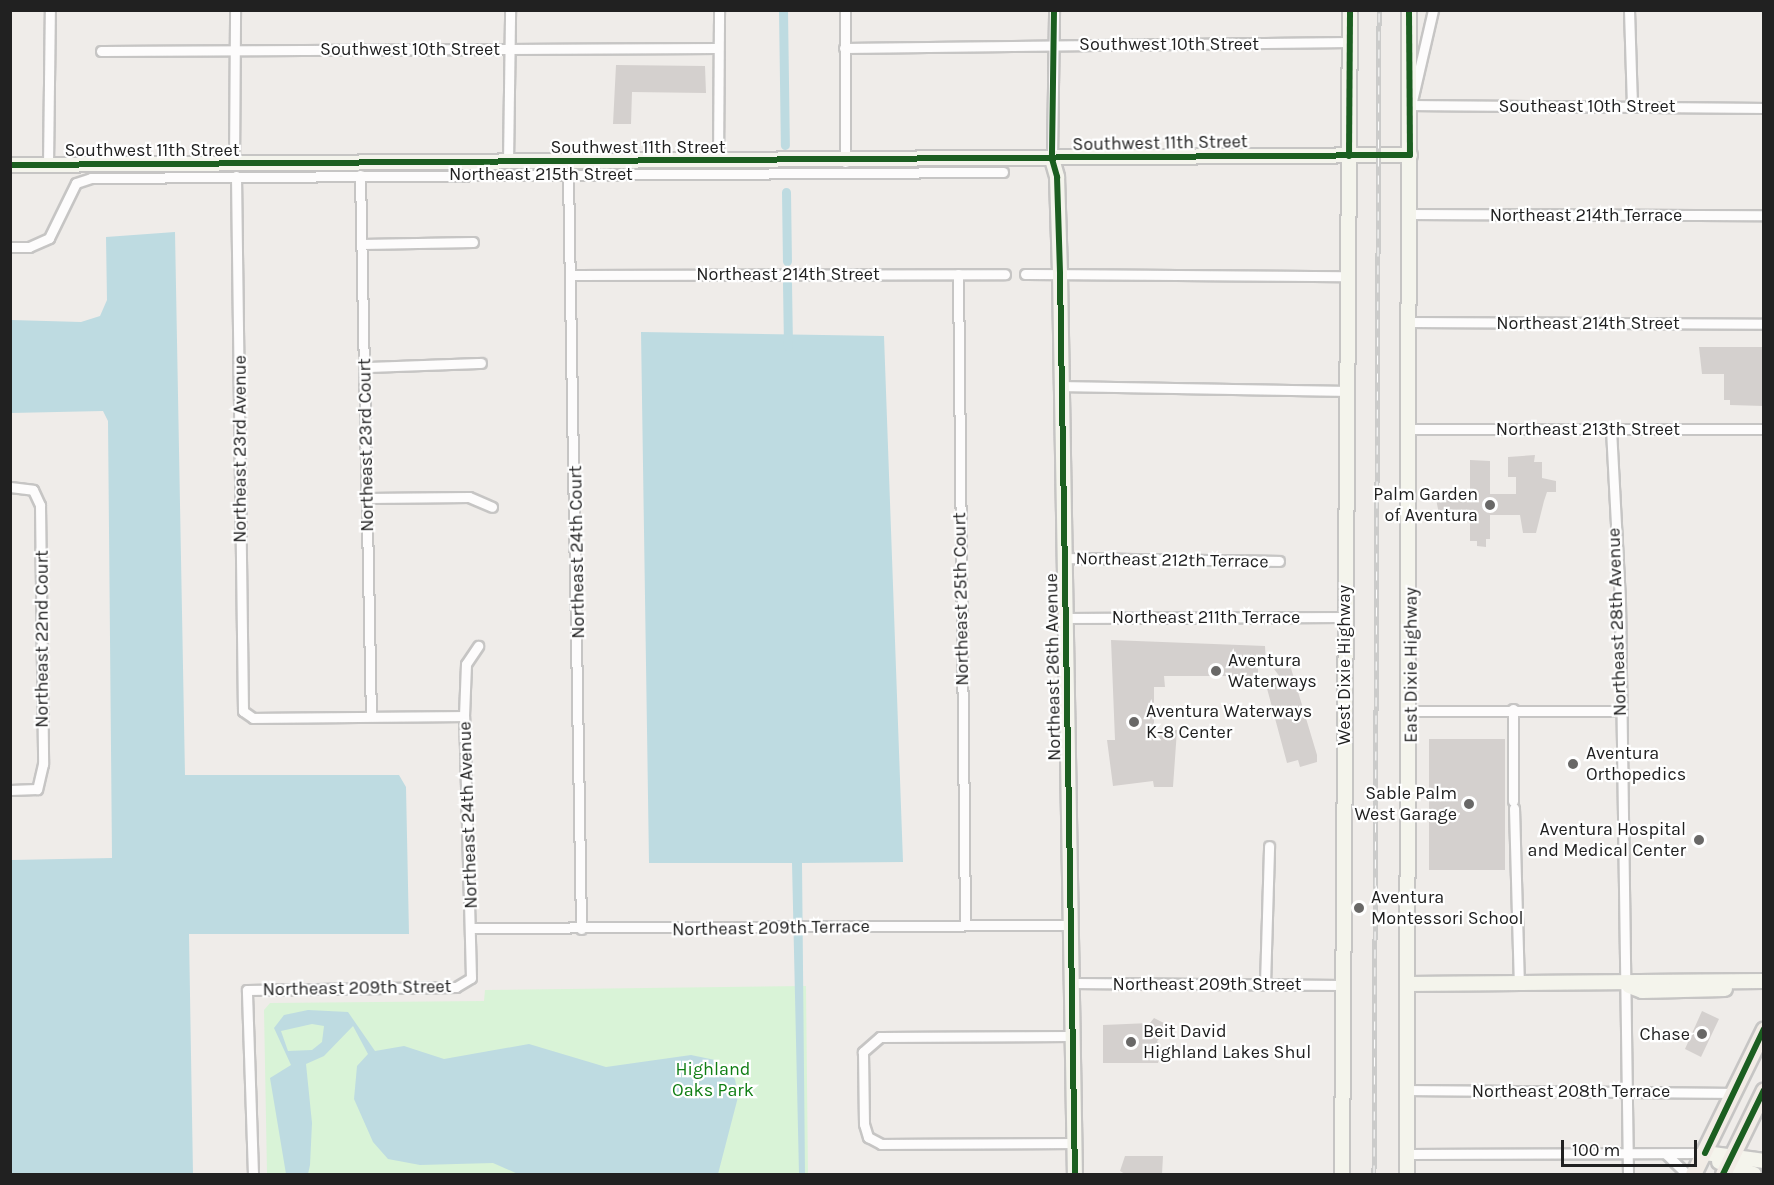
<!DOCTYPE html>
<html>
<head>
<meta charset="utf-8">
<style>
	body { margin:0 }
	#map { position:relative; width:1774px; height:1185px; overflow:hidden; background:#efece9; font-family:Karla,sans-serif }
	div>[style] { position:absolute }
	.park>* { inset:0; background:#d9f3d7 }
	.water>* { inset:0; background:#bedbe1 }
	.canal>* { height:9px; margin:-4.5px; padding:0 4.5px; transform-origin:4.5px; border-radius:4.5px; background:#bedbe1 }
	.building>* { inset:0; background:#d4d0ce }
	.roads { filter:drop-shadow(2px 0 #c6c5c4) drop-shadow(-2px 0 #c6c5c4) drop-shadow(0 2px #c6c5c4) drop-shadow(0 -2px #c6c5c4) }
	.street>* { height:9px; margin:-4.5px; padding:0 4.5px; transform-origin:4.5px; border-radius:4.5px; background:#fdfcfc }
	.secondary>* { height:14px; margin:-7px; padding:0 7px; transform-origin:7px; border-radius:7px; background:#f4f4ec }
	.primary>* { height:15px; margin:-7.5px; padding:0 7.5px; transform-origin:7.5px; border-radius:7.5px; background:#f2ece6 }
	.rail>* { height:5px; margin-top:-2.5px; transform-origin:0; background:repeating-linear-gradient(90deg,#fff 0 9px,#cbcbca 0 18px); box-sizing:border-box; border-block:2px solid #cbcbca }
	.cycleway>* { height:6px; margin:-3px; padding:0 3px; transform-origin:3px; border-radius:3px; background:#1b5e20 }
	.dots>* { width:16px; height:16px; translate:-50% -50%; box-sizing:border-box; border:3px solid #fff; border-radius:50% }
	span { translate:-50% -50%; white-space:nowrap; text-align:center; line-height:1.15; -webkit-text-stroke:4.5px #fff; paint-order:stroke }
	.street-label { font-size:18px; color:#212121 }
	.poi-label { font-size:18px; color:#212121 }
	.right { translate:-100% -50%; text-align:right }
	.left { translate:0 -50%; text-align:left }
	.park-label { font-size:18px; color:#0f7e13 }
	.frame { position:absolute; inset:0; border:12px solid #212121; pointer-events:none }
	.scale { position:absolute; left:1561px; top:1140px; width:136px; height:27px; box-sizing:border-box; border:3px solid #212121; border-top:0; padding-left:8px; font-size:18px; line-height:21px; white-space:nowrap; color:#212121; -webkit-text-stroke:4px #fff; paint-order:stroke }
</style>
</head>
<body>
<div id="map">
	<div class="park">
		<i style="clip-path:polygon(806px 986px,808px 1174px,267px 1174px,264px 1010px,270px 1003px,484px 1001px,485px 990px)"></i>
	</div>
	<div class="water">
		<i style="clip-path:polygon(175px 232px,185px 775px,399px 775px,406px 787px,409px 934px,189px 934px,193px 1174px,11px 1174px,11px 860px,112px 858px,108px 421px,103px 411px,11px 413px,11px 320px,81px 322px,100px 316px,107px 300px,106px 237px)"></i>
		<i style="clip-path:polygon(641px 332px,884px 336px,903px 862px,802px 863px,805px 1174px,799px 1174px,792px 863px,649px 863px)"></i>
		<i style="clip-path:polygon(evenodd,308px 1010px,348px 1012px,375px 1051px,404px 1046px,444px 1059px,529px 1044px,606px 1067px,691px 1055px,715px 1060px,735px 1079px,738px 1097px,718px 1174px,518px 1174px,493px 1163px,420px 1165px,388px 1159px,373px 1142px,354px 1099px,357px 1066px,368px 1054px,353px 1026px,324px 1056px,306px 1064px,312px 1123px,310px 1165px,308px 1174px,286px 1174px,270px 1078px,291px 1065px,274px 1028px,284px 1015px,308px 1010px,312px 1024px,324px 1026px,322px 1042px,312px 1050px,288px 1051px,281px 1031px,312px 1024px)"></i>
	</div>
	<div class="canal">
		<i style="left:783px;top:10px;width:135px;rotate:89.2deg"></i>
		<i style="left:786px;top:192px;width:69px;rotate:89.2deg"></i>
		<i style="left:787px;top:283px;width:63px;rotate:89.1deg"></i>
	</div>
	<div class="building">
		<i style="clip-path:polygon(616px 65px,705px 66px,706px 93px,632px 92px,631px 124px,613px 124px)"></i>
		<i style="clip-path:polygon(1699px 347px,1764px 347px,1764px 406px,1730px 405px,1730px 400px,1724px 400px,1724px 374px,1702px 374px)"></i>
		<i style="clip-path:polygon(1535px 455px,1534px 462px,1542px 462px,1542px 478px,1556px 481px,1556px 492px,1547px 492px,1544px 501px,1536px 533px,1523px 533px,1520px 515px,1490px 515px,1490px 539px,1486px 539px,1486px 547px,1477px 546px,1477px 541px,1470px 541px,1470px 514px,1439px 514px,1435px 494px,1470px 494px,1470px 460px,1490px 461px,1490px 494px,1516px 494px,1516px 477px,1508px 477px,1508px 457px)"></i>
		<i style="clip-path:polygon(1111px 640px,1265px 646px,1266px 663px,1258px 659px,1258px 676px,1164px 676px,1165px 687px,1154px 687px,1154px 730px,1177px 730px,1173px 787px,1154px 787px,1153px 781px,1113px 786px,1107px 740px,1115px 740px)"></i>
		<i style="clip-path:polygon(1290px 665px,1317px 755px,1317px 762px,1300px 767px,1298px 760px,1287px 763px,1265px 681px,1280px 677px,1274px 669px)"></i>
		<i style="clip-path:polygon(1429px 739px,1505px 739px,1505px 870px,1429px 870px)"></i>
		<i style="clip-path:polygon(1702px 1011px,1719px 1019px,1701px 1057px,1685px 1049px)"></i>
		<i style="clip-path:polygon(1154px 1018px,1164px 1023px,1165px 1034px,1157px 1041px,1162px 1049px,1158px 1063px,1103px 1063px,1103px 1025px,1150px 1023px)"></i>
		<i style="clip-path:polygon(1125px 1156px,1163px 1156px,1162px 1174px,1125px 1174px,1120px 1171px)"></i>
	</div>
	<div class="roads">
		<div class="street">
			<i style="left:845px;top:10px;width:152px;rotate:90deg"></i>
			<i style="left:1433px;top:10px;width:98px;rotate:103deg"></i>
			<i style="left:1411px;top:105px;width:353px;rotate:0.5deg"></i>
			<i style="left:1629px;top:10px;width:96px;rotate:88.2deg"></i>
			<i style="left:844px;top:48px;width:506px;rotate:-0.68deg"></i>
			<i style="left:101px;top:51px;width:617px;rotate:-0.28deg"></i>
			<i style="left:1052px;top:159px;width:149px;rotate:-89.2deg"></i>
			<i style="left:508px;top:162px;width:152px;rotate:-89.2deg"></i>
			<i style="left:718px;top:162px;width:152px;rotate:-89.6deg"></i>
			<i style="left:234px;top:164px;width:154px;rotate:-89.6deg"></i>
			<i style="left:48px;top:165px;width:155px;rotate:-89.3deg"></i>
			<i style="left:568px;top:174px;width:755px;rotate:89.01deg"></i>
			<i style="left:360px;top:175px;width:541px;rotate:88.84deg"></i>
			<i style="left:236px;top:176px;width:535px;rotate:89.25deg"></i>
			<i style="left:243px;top:711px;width:12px;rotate:35deg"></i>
			<i style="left:253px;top:718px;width:211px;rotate:-0.5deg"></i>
			<i style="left:1409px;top:214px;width:355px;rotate:0.2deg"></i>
			<i style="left:362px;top:244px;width:111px;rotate:-1deg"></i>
			<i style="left:10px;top:247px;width:19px"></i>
			<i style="left:29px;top:247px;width:22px;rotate:-24deg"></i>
			<i style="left:49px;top:238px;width:61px;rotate:-63.9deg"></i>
			<i style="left:76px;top:183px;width:16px;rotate:-18deg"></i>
			<i style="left:91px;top:178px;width:912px;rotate:-0.38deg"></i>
			<i style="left:958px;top:274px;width:651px;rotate:89.38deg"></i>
			<i style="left:1025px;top:274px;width:321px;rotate:0.4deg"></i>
			<i style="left:571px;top:275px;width:434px;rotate:-0.1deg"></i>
			<i style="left:1412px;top:322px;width:352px;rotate:0.3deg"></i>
			<i style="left:366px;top:367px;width:115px;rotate:-2deg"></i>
			<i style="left:1062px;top:386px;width:283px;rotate:1deg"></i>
			<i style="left:1412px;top:429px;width:352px"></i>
			<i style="left:1611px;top:429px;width:172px;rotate:87deg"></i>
			<i style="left:1620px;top:601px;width:573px;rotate:89.2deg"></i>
			<i style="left:10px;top:487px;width:23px;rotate:7deg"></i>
			<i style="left:33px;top:490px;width:17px;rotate:65deg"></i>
			<i style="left:40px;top:505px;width:259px;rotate:89.3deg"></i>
			<i style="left:43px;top:764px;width:26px;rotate:103deg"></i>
			<i style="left:37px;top:789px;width:27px;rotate:178deg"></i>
			<i style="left:367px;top:498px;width:102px;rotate:-0.6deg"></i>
			<i style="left:469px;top:497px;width:25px;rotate:23deg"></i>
			<i style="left:1065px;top:558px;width:214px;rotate:0.8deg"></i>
			<i style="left:1067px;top:618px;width:277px;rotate:-0.2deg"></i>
			<i style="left:1513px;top:709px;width:92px;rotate:90deg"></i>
			<i style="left:1411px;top:711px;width:210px"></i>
			<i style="left:1514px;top:808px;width:176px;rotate:88.4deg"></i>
			<i style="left:472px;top:928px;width:599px;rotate:-0.29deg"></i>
			<i style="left:1071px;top:983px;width:272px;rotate:0.4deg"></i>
			<i style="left:1265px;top:984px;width:138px;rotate:-88.3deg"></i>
			<i style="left:1072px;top:1036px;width:192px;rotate:179.7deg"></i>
			<i style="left:880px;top:1037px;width:23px;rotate:139deg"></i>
			<i style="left:863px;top:1052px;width:72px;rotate:89.2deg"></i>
			<i style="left:864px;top:1124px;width:14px;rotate:73deg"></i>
			<i style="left:868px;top:1137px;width:15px;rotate:28deg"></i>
			<i style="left:881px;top:1144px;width:193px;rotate:-0.3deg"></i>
			<i style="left:1408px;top:1090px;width:326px;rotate:0.5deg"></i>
			<i style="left:1408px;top:1154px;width:297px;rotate:-0.2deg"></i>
			<i style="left:1666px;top:1154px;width:29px;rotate:44deg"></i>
			<i style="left:253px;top:1174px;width:184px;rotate:-91.9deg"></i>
			<i style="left:247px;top:990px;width:209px;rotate:-0.8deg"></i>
			<i style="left:456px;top:987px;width:17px;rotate:-31deg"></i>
			<i style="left:471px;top:978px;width:262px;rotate:-91.5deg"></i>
			<i style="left:464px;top:716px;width:52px;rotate:-87.8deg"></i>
			<i style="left:466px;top:664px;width:22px;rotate:-56deg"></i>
		</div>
		<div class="secondary">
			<i style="left:1052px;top:159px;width:19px;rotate:74deg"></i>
			<i style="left:1057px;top:177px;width:97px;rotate:88.2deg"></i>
			<i style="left:1060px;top:274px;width:900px;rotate:89.05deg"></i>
			<i style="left:10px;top:165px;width:1400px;rotate:-0.41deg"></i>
			<i style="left:1408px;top:984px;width:356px;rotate:-0.5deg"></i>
			<i style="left:1629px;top:986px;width:14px;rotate:21deg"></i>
			<i style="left:1642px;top:991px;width:83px;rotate:-1.4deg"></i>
			<i style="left:1705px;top:1153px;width:60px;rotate:7.7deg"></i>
			<i style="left:1719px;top:1162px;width:37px;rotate:19deg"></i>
			<i style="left:1342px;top:1174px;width:1164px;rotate:-89.61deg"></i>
			<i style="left:1407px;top:1174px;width:1164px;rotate:-89.9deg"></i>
		</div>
		<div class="primary">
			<i style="left:1693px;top:1174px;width:161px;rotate:-63.9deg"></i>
			<i style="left:1723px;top:1174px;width:93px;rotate:-64deg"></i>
		</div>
	</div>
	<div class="rail">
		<i style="left:1374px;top:1174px;width:1164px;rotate:-89.75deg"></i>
	</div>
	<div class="cycleway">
		<i style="left:1054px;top:10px;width:149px;rotate:90.8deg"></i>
		<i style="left:1052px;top:159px;width:19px;rotate:74deg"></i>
		<i style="left:1057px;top:177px;width:97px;rotate:88.2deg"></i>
		<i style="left:1060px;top:274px;width:900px;rotate:89.05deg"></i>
		<i style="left:1349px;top:156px;width:146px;rotate:-89.6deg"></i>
		<i style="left:10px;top:165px;width:1400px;rotate:-0.41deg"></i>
		<i style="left:1410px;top:155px;width:145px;rotate:-90.4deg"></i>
		<i style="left:1705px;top:1153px;width:137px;rotate:-64.6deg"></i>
		<i style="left:1723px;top:1174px;width:93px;rotate:-64deg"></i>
	</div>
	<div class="dots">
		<i style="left:1490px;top:505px;background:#696867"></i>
		<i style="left:1216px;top:671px;background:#696867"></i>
		<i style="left:1134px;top:722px;background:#696867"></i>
		<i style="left:1573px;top:764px;background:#696867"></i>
		<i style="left:1469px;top:804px;background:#696867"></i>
		<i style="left:1699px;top:840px;background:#696867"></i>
		<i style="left:1359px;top:908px;background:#696867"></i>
		<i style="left:1702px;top:1034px;background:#696867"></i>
		<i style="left:1131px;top:1042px;background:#696867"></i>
	</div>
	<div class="street-label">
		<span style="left:1169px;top:44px">Southwest 10th Street</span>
		<span style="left:410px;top:49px">Southwest 10th Street</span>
		<span style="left:1587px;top:106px">Southeast 10th Street</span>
		<span style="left:1160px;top:143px;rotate:-1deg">Southwest 11th Street</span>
		<span style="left:638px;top:147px">Southwest 11th Street</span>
		<span style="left:152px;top:150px">Southwest 11th Street</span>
		<span style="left:541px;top:174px">Northeast 215th Street</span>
		<span style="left:1586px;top:215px">Northeast 214th Terrace</span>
		<span style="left:788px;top:274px">Northeast 214th Street</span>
		<span style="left:1588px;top:323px">Northeast 214th Street</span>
		<span style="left:1588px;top:429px">Northeast 213th Street</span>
		<span style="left:366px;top:445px;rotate:-91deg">Northeast 23rd Court</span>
		<span style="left:240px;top:449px;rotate:-90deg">Northeast 23rd Avenue</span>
		<span style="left:577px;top:552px;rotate:-91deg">Northeast 24th Court</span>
		<span style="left:1172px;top:560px;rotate:1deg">Northeast 212th Terrace</span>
		<span style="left:961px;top:599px;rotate:-91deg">Northeast 25th Court</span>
		<span style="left:1206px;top:617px">Northeast 211th Terrace</span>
		<span style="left:1617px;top:622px;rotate:-92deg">Northeast 28th Avenue</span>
		<span style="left:42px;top:639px;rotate:-90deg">Northeast 22nd Court</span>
		<span style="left:1344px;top:665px;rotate:-90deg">West Dixie Highway</span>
		<span style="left:1411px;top:665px;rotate:-90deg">East Dixie Highway</span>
		<span style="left:1053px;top:667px;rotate:-91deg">Northeast 26th Avenue</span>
		<span style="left:468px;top:815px;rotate:-92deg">Northeast 24th Avenue</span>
		<span style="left:771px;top:928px;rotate:-1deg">Northeast 209th Terrace</span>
		<span style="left:1207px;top:984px">Northeast 209th Street</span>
		<span style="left:357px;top:988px;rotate:-1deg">Northeast 209th Street</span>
		<span style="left:1571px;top:1091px">Northeast 208th Terrace</span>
	</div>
	<div class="poi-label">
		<span class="right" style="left:1478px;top:505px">Palm Garden<br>of Aventura</span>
		<span class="left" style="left:1228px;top:671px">Aventura<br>Waterways</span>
		<span class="left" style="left:1146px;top:722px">Aventura Waterways<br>K-8 Center</span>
		<span class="left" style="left:1586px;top:764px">Aventura<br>Orthopedics</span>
		<span class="right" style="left:1457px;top:804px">Sable Palm<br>West Garage</span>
		<span class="right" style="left:1686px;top:840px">Aventura Hospital<br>and Medical Center</span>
		<span class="left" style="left:1371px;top:908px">Aventura<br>Montessori School</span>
		<span class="left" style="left:1143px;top:1042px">Beit David<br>Highland Lakes Shul</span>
		<span class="right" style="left:1690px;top:1034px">Chase</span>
	</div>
	<div class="park-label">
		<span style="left:713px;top:1080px">Highland<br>Oaks Park</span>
	</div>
	<div class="frame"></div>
	<div class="scale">100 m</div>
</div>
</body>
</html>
